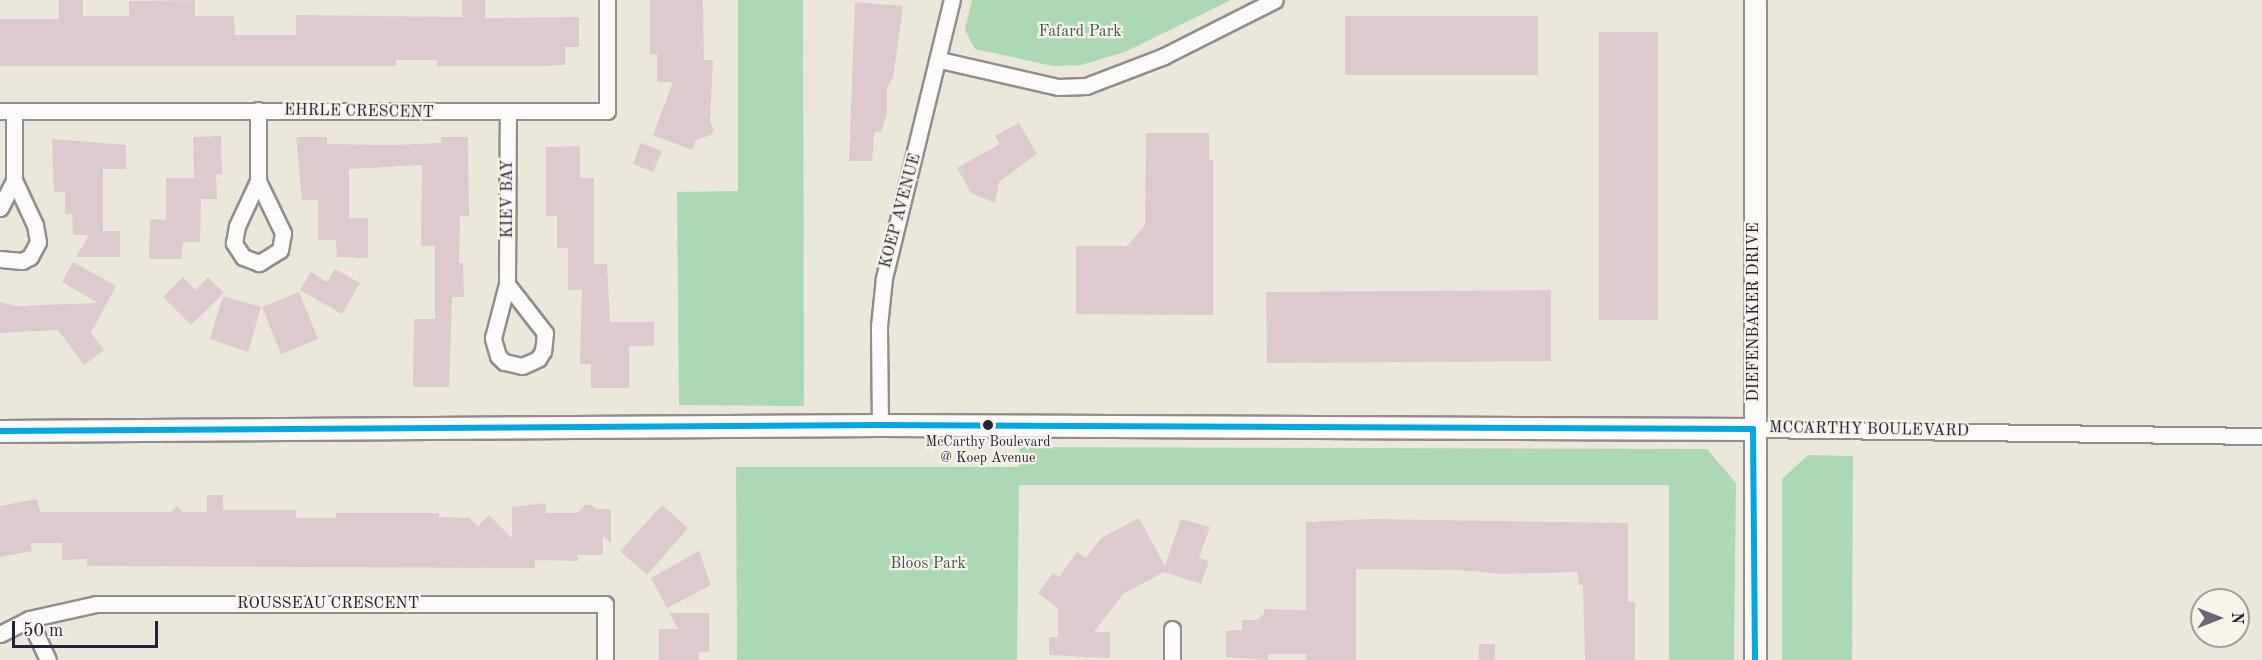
<!DOCTYPE html>
<html>
<head>
<meta charset="utf-8">
<style>
	body { margin:0 }
	#map { position:relative; width:2262px; height:660px; overflow:hidden; background:#ece7db; font-family:"Old Standard TT",serif }
	div>[style] { position:absolute }
	.green>* { inset:0; background:#acd9b3 }
	.building>* { inset:0; background:#dccacd }
	.roads { filter:drop-shadow(2px 0 #918e8c) drop-shadow(-2px 0 #918e8c) drop-shadow(0 2px #918e8c) drop-shadow(0 -2px #918e8c) }
	.minor>* { height:15px; margin:-7.5px; padding:0 7.5px; transform-origin:7.5px; border-radius:7.5px; background:#fcfbfa }
	.secondary>* { height:21px; margin:-10.5px; padding:0 10.5px; transform-origin:10.5px; border-radius:10.5px; background:#fcfbfa }
	.bus-1>* { height:6px; margin:-3px; padding:0 3px; transform-origin:3px; border-radius:3px; background:#02a7e6 }
	.dots>* { width:16px; height:16px; translate:-50% -50%; box-sizing:border-box; border:3px solid #f7f3e8; border-radius:50% }
	span { translate:-50% -50%; white-space:nowrap; text-align:center; line-height:1.15; -webkit-text-stroke:4.5px #f7f3e8; paint-order:stroke }
	.bus-label { font-size:14px; color:#22223b }
	.park-label { font-size:16px; color:#3c5555 }
	.street-label { font-size:16px; color:#22223b }
	.north { position:absolute; left:2190px; top:588px; width:60px; height:60px; box-sizing:border-box; background:#f7f3e8; border:2px solid #a29fa3; border-radius:50%; rotate:90deg; font-size:16px; font-weight:700; line-height:24px; text-align:center; color:#22223b }
	.north::after { content:''; display:block; margin:auto; width:21px; height:27px; background:#696773; clip-path:polygon(50% 0,100% 100%,50% 72%,0 100%) }
	.scale { position:absolute; left:12px; top:621px; width:146px; height:27px; box-sizing:border-box; border:3px solid #22223b; border-top:0; padding-left:8px; font-size:18px; line-height:21px; white-space:nowrap; color:#22223b; -webkit-text-stroke:4px #f7f3e8; paint-order:stroke }
</style>
</head>
<body>
<div id="map">
	<div class="green">
		<i style="clip-path:polygon(738px 0,803px 0,804px 406px,679px 405px,677px 192px,738px 191px)"></i>
		<i style="clip-path:polygon(972px 0,1231px 0,1125px 52px,1081px 65px,1053px 66px,975px 49px,965px 30px)"></i>
		<i style="clip-path:polygon(1020px 447px,1707px 449px,1736px 483px,1734px 660px,1669px 660px,1669px 485px,1019px 485px,1017px 660px,737px 660px,736px 467px,1019px 467px)"></i>
		<i style="clip-path:polygon(1808px 455px,1853px 456px,1852px 660px,1782px 660px,1782px 479px)"></i>
	</div>
	<div class="building">
		<i style="clip-path:polygon(59px 0,83px 0,83px 16px,129px 16px,129px 1px,195px 0,195px 16px,234px 16px,235px 35px,296px 35px,296px 15px,462px 17px,462px 0,485px 0,485px 18px,579px 17px,579px 47px,565px 47px,565px 65px,540px 66px,437px 66px,437px 60px,396px 60px,396px 66px,0 66px,0 19px,59px 19px)"></i>
		<i style="clip-path:polygon(650px 0,703px 0,704px 60px,713px 60px,710px 122px,714px 129px,711px 135px,696px 140px,692px 150px,653px 135px,673px 82px,657px 82px,657px 54px,650px 54px)"></i>
		<i style="clip-path:polygon(855px 2px,903px 6px,893px 78px,887px 87px,887px 113px,881px 132px,874px 132px,872px 161px,849px 161px)"></i>
		<i style="clip-path:polygon(1345px 16px,1538px 16px,1538px 75px,1345px 75px)"></i>
		<i style="clip-path:polygon(1599px 32px,1658px 32px,1658px 320px,1599px 320px)"></i>
		<i style="clip-path:polygon(1019px 123px,1037px 154px,999px 182px,995px 203px,971px 193px,957px 168px,1000px 144px,995px 136px)"></i>
		<i style="clip-path:polygon(1146px 133px,1209px 133px,1209px 160px,1213px 160px,1213px 315px,1076px 314px,1076px 246px,1127px 246px,1145px 225px)"></i>
		<i style="clip-path:polygon(221px 136px,222px 174px,216px 174px,217px 199px,201px 199px,200px 242px,183px 242px,181px 259px,149px 259px,150px 219px,166px 220px,166px 178px,194px 178px,193px 137px)"></i>
		<i style="clip-path:polygon(296px 137px,327px 137px,327px 144px,391px 145px,441px 143px,441px 137px,468px 137px,469px 216px,460px 216px,459px 263px,463px 263px,464px 297px,452px 297px,449px 387px,413px 387px,414px 319px,435px 319px,435px 246px,421px 246px,422px 165px,349px 169px,349px 218px,368px 218px,368px 258px,337px 257px,336px 240px,318px 240px,318px 200px,302px 200px)"></i>
		<i style="clip-path:polygon(52px 139px,126px 145px,126px 169px,103px 169px,103px 231px,120px 231px,120px 257px,76px 257px,89px 235px,73px 235px,72px 214px,65px 214px,65px 192px,54px 192px)"></i>
		<i style="clip-path:polygon(641px 143px,662px 151px,653px 172px,633px 164px)"></i>
		<i style="clip-path:polygon(580px 146px,580px 178px,594px 178px,594px 264px,607px 264px,610px 322px,654px 322px,654px 346px,629px 346px,629px 388px,591px 388px,591px 364px,580px 364px,582px 290px,568px 290px,568px 248px,557px 248px,557px 216px,546px 216px,546px 147px)"></i>
		<i style="clip-path:polygon(73px 262px,116px 286px,91px 333px,104px 350px,84px 365px,58px 330px,0 333px,0 302px,15px 306px,98px 303px,62px 282px)"></i>
		<i style="clip-path:polygon(335px 269px,360px 283px,342px 314px,300px 290px,311px 272px,327px 282px)"></i>
		<i style="clip-path:polygon(183px 277px,195px 290px,208px 277px,224px 293px,191px 325px,163px 297px)"></i>
		<i style="clip-path:polygon(1551px 290px,1551px 361px,1267px 363px,1266px 292px)"></i>
		<i style="clip-path:polygon(299px 292px,318px 339px,281px 354px,262px 307px)"></i>
		<i style="clip-path:polygon(223px 296px,261px 307px,248px 352px,210px 339px)"></i>
		<i style="clip-path:polygon(207px 495px,223px 495px,223px 510px,296px 510px,296px 518px,336px 518px,336px 513px,439px 513px,439px 517px,469px 518px,478px 526px,489px 515px,512px 538px,512px 507px,546px 503px,546px 513px,577px 513px,585px 505px,592px 505px,596px 509px,611px 509px,611px 543px,603px 536px,603px 555px,578px 555px,578px 561px,535px 560px,535px 568px,87px 566px,87px 559px,62px 560px,62px 543px,30px 543px,32px 551px,0 557px,0 506px,37px 499px,40px 512px,171px 512px,177px 506px,183px 512px,207px 512px)"></i>
		<i style="clip-path:polygon(662px 505px,688px 528px,647px 575px,620px 551px)"></i>
		<i style="clip-path:polygon(1139px 518px,1165px 566px,1181px 519px,1210px 527px,1199px 558px,1209px 561px,1201px 584px,1164px 572px,1123px 594px,1094px 632px,1110px 632px,1110px 658px,1049px 655px,1049px 637px,1058px 637px,1058px 608px,1038px 593px,1053px 573px,1059px 577px,1077px 552px,1086px 558px,1101px 538px)"></i>
		<i style="clip-path:polygon(1371px 519px,1628px 523px,1628px 602px,1635px 602px,1635px 660px,1585px 660px,1583px 585px,1579px 585px,1577px 572px,1502px 574px,1459px 570px,1356px 569px,1356px 660px,1306px 660px,1306px 654px,1268px 654px,1268px 660px,1226px 657px,1226px 631px,1242px 630px,1242px 620px,1256px 620px,1264px 614px,1264px 609px,1306px 610px,1306px 522px)"></i>
		<i style="clip-path:polygon(699px 551px,711px 585px,667px 608px,651px 578px)"></i>
		<i style="clip-path:polygon(669px 613px,709px 613px,709px 652px,699px 652px,699px 660px,659px 660px,659px 629px,678px 629px)"></i>
		<i style="clip-path:polygon(1479px 644px,1495px 644px,1495px 660px,1479px 660px)"></i>
	</div>
	<div class="roads">
		<div class="minor">
			<i style="left:940px;top:60px;width:121px;rotate:12.9deg"></i>
			<i style="left:1058px;top:87px;width:28px;rotate:-2deg"></i>
			<i style="left:1086px;top:86px;width:84px;rotate:-21deg"></i>
			<i style="left:1164px;top:56px;width:124px;rotate:-26.8deg"></i>
			<i style="left:0;top:111px;width:607px"></i>
			<i style="left:607px;top:111px;width:111px;rotate:-90deg"></i>
			<i style="left:258px;top:181px;width:58px;rotate:64.3deg"></i>
			<i style="left:283px;top:233px;width:17px;rotate:100deg"></i>
			<i style="left:280px;top:250px;width:25px;rotate:148deg"></i>
			<i style="left:259px;top:263px;width:17px;rotate:-159deg"></i>
			<i style="left:243px;top:257px;width:17px;rotate:-123deg"></i>
			<i style="left:234px;top:243px;width:17px;rotate:-80deg"></i>
			<i style="left:237px;top:226px;width:50px;rotate:-65deg"></i>
			<i style="left:258px;top:181px;width:71px;rotate:-90deg"></i>
			<i style="left:0;top:208px;width:31px;rotate:-63deg"></i>
			<i style="left:0;top:259px;width:22px;rotate:5deg"></i>
			<i style="left:22px;top:261px;width:9px;rotate:-27deg"></i>
			<i style="left:30px;top:257px;width:17px;rotate:-62deg"></i>
			<i style="left:38px;top:242px;width:17px;rotate:-100deg"></i>
			<i style="left:35px;top:225px;width:50px;rotate:-115deg"></i>
			<i style="left:14px;top:180px;width:69px;rotate:-90deg"></i>
			<i style="left:507px;top:284px;width:62px;rotate:52.2deg"></i>
			<i style="left:545px;top:333px;width:18px;rotate:96deg"></i>
			<i style="left:543px;top:351px;width:9px;rotate:122deg"></i>
			<i style="left:538px;top:359px;width:17px;rotate:156deg"></i>
			<i style="left:522px;top:366px;width:18px;rotate:-167deg"></i>
			<i style="left:504px;top:362px;width:8px;rotate:-135deg"></i>
			<i style="left:498px;top:356px;width:19px;rotate:-106deg"></i>
			<i style="left:493px;top:338px;width:56px;rotate:-75.5deg"></i>
			<i style="left:507px;top:284px;width:171px;rotate:-89.7deg"></i>
			<i style="left:880px;top:425px;width:99px;rotate:-90.6deg"></i>
			<i style="left:879px;top:326px;width:48px;rotate:-84.1deg"></i>
			<i style="left:884px;top:278px;width:286px;rotate:-76.3deg"></i>
			<i style="left:1753px;top:429px;width:509px;rotate:0.79deg"></i>
			<i style="left:29px;top:619px;width:45px;rotate:65.1deg"></i>
			<i style="left:0;top:634px;width:33px;rotate:-27deg"></i>
			<i style="left:29px;top:619px;width:69px;rotate:-12.6deg"></i>
			<i style="left:96px;top:604px;width:509px"></i>
			<i style="left:605px;top:604px;width:56px;rotate:90deg"></i>
			<i style="left:1172px;top:660px;width:31px;rotate:-90deg"></i>
		</div>
		<div class="secondary">
			<i style="left:0;top:431px;width:880px;rotate:-0.39deg"></i>
			<i style="left:880px;top:425px;width:873px;rotate:0.26deg"></i>
			<i style="left:1755px;top:660px;width:660px;rotate:-90deg"></i>
		</div>
	</div>
	<div class="bus-1">
		<i style="left:0;top:431px;width:880px;rotate:-0.39deg"></i>
		<i style="left:880px;top:425px;width:873px;rotate:0.26deg"></i>
		<i style="left:1753px;top:429px;width:231px;rotate:89.5deg"></i>
	</div>
	<div class="dots">
		<i style="left:988px;top:425px;background:#22223b"></i>
	</div>
	<div class="bus-label">
		<span style="left:988px;top:450px">McCarthy Boulevard<br>@ Koep Avenue</span>
	</div>
	<div class="park-label">
		<span style="left:1080px;top:32px">Fafard Park</span>
		<span style="left:928px;top:564px">Bloos Park</span>
	</div>
	<div class="street-label">
		<span style="left:359px;top:112px;rotate:1deg">EHRLE CRESCENT</span>
		<span style="left:508px;top:199px;rotate:-90deg">KIEV BAY</span>
		<span style="left:901px;top:211px;rotate:-75deg">KOEP AVENUE</span>
		<span style="left:1754px;top:312px;rotate:-90deg">DIEFENBAKER DRIVE</span>
		<span style="left:1869px;top:430px;rotate:1deg">MCCARTHY BOULEVARD</span>
		<span style="left:328px;top:604px">ROUSSEAU CRESCENT</span>
	</div>
	<div class="north">N</div>
	<div class="scale">50 m</div>
</div>
</body>
</html>
